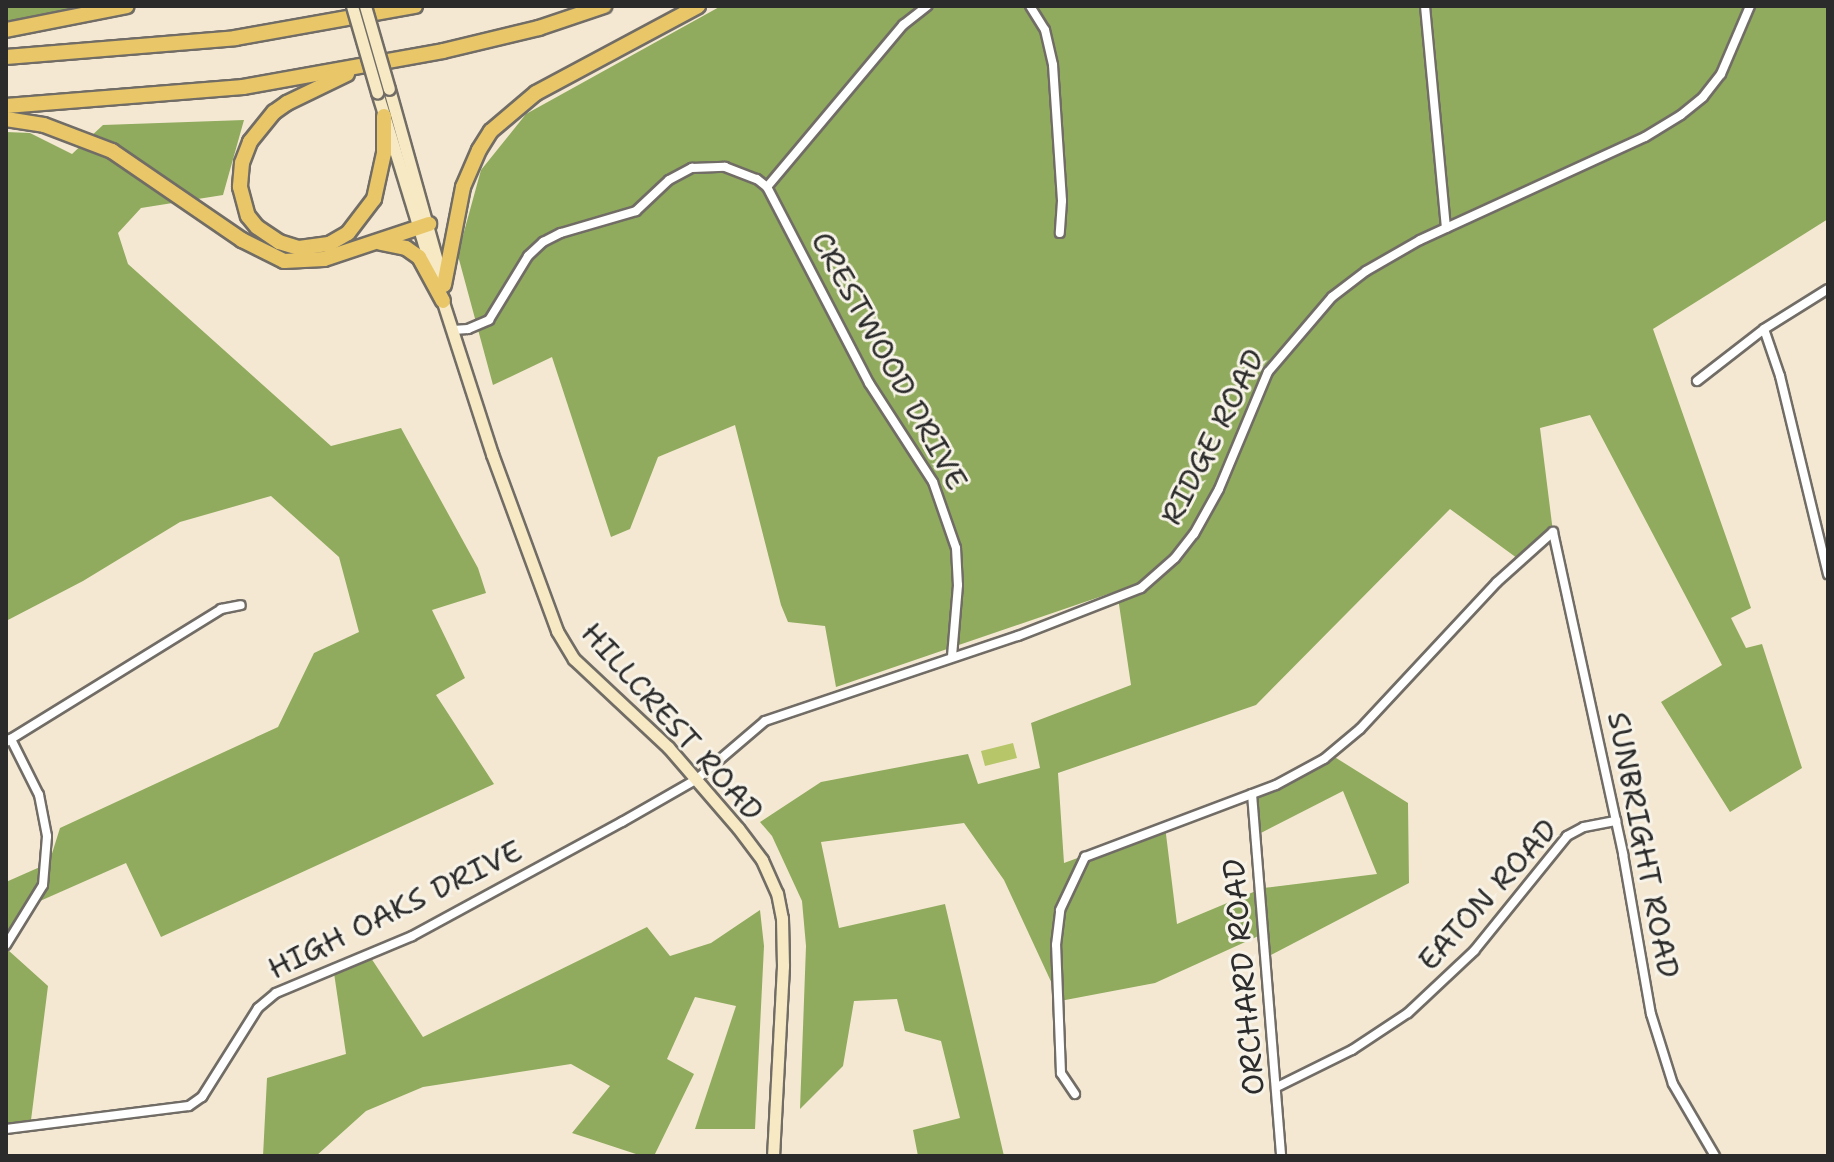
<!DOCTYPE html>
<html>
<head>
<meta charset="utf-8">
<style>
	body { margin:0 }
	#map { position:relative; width:1834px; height:1162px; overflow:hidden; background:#f4e8d3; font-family:"Shantell Sans",sans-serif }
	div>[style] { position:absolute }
	.green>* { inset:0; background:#b6c669 }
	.forest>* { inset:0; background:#90ab5d }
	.roads { filter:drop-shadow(2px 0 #716d66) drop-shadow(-2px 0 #716d66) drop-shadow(0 2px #716d66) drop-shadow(0 -2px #716d66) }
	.street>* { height:8px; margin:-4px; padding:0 4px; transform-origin:4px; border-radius:4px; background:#fff }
	.secondary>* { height:11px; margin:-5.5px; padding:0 5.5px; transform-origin:5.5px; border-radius:5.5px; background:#f6e9c3 }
	.highway>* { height:14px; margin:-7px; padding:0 7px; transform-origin:7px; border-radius:7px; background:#e9c769 }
	.bridges { filter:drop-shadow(2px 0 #716d66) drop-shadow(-2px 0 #716d66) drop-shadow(0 2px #716d66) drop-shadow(0 -2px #716d66) }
	.secondary-bridge>* { height:11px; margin:-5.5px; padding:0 5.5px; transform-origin:5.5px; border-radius:5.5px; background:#f6e9c3 }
	span { translate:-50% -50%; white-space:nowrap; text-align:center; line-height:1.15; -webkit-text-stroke:6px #f7f3e8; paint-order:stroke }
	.street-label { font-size:30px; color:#2b2b2b }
	.frame { position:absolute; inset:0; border:8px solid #2b2b2b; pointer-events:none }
</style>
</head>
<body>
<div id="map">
	<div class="green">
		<i style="clip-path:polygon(1013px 743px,1017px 758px,985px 766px,981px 751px)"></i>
	</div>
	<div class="forest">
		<i style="clip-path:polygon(6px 6px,102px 6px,6px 27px)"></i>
		<i style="clip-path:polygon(721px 6px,1828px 6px,1828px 219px,1653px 329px,1751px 608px,1731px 618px,1746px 648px,1762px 644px,1802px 768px,1730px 812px,1661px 702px,1722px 665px,1590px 415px,1540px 428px,1553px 532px,1521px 561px,1450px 509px,1256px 705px,1058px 773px,1064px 863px,1165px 826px,1177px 924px,1263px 888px,1377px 874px,1343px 791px,1257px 835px,1257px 796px,1333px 756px,1408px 803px,1409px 883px,1267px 957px,1265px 933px,1155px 983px,1060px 1001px,1004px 880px,964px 823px,821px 842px,839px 928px,945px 904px,1004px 1156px,918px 1156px,913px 1130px,960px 1118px,941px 1041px,905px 1031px,897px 999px,854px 1001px,843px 1066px,800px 1109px,806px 946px,802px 901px,772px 836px,760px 822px,821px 782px,968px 754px,978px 784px,1040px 768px,1031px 723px,1131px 685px,1117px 591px,836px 687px,825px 626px,788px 622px,781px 605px,735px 425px,658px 457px,630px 529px,611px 537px,552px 357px,493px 385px,454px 241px,462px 239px,481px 170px,526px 114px)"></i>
		<i style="clip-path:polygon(244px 120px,223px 195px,141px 208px,118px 233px,128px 264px,331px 446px,401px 428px,478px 568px,486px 593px,432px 610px,465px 678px,436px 695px,494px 784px,161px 937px,126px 863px,40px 901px,8px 950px,48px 986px,30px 1128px,6px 1132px,6px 882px,49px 863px,60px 828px,278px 727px,314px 653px,359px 632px,339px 557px,271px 496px,180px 522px,83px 581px,6px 621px,6px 132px,30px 133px,72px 154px,103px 125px)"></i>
		<i style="clip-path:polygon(760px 910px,764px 946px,755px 1129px,695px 1129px,736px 1006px,695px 997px,667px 1059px,694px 1074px,654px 1156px,642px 1156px,572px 1133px,610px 1086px,571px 1064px,423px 1087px,366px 1111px,316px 1156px,263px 1156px,267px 1078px,346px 1054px,334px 973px,371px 958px,423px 1037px,647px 927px,670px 956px,711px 943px)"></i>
	</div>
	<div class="roads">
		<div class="street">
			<i style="left:1030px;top:6px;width:28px;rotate:58deg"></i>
			<i style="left:1045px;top:30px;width:36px;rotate:77deg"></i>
			<i style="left:1053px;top:65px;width:136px;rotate:86.2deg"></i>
			<i style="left:1062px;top:201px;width:32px;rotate:94deg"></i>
			<i style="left:1425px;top:6px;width:223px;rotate:84.6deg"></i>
			<i style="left:767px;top:187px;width:212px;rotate:-50deg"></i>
			<i style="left:903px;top:25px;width:31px;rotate:-38deg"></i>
			<i style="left:1764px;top:329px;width:50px;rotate:71.2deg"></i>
			<i style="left:1780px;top:376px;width:204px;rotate:76.4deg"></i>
			<i style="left:453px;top:330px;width:15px;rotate:-4deg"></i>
			<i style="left:468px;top:329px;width:23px;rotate:-23deg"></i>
			<i style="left:489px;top:320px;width:75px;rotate:-58.6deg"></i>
			<i style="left:528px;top:256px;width:21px;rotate:-43deg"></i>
			<i style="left:543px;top:242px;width:20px;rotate:-27deg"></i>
			<i style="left:561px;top:233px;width:78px;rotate:-16.3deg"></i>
			<i style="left:636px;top:211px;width:45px;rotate:-43.2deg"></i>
			<i style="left:669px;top:180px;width:26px;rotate:-28deg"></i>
			<i style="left:692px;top:168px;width:33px;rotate:-2deg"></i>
			<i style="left:725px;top:167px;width:34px;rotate:21deg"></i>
			<i style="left:757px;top:179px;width:13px;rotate:39deg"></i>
			<i style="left:767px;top:187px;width:221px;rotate:62.5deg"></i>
			<i style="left:869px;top:383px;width:118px;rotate:57.1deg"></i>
			<i style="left:933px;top:482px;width:70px;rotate:70.8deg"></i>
			<i style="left:956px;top:548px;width:37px;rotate:87deg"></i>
			<i style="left:958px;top:585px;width:72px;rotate:94.8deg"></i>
			<i style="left:1697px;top:381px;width:85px;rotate:-37.8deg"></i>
			<i style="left:1764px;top:329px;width:75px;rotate:-32deg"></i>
			<i style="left:6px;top:742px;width:253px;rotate:-31.7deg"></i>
			<i style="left:221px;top:609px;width:20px;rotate:-11deg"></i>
			<i style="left:1252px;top:794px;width:363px;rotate:85.4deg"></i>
			<i style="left:6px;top:945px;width:70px;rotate:-58.3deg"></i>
			<i style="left:43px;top:885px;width:49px;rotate:-85.3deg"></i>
			<i style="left:47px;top:836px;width:42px;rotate:-101deg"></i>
			<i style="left:39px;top:795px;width:63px;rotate:-116.6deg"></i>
			<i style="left:1277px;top:1087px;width:84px;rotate:-26.3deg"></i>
			<i style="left:1352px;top:1050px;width:67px;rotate:-33.5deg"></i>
			<i style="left:1408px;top:1013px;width:91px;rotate:-43.2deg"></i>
			<i style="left:1474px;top:951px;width:148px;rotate:-51deg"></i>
			<i style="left:1567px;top:836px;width:19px;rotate:-28deg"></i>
			<i style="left:1584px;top:827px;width:33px;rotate:-11deg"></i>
			<i style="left:1075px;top:1094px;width:25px;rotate:-124deg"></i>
			<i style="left:1061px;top:1073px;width:128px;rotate:-92.2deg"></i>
			<i style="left:1056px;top:945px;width:35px;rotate:-83deg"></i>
			<i style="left:1060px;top:910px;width:59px;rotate:-64.7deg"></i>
			<i style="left:1085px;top:857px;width:204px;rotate:-20.7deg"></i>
			<i style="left:1276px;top:785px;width:55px;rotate:-28.4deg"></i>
			<i style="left:1324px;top:759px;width:47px;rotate:-39.8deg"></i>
			<i style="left:1360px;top:729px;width:201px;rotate:-47deg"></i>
			<i style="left:1497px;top:582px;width:75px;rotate:-41.8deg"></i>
			<i style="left:1553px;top:532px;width:330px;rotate:77.7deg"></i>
			<i style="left:1623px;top:854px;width:162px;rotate:80.1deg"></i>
			<i style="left:1651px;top:1014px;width:73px;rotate:72.6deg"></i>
			<i style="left:1673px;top:1084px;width:83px;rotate:59.7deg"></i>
			<i style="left:6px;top:1129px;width:184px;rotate:-7.2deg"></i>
			<i style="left:189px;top:1106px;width:16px;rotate:-35deg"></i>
			<i style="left:202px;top:1097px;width:105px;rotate:-57.8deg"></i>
			<i style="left:258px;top:1008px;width:23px;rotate:-40deg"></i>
			<i style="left:276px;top:993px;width:147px;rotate:-22.7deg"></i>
			<i style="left:412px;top:936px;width:239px;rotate:-28.5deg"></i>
			<i style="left:622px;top:822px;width:86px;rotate:-29.8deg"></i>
			<i style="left:697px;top:779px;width:89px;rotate:-40.5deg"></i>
			<i style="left:765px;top:721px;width:267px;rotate:-18.6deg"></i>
			<i style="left:1018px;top:636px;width:132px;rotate:-21.3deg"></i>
			<i style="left:1141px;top:588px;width:45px;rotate:-41.4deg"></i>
			<i style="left:1175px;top:558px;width:31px;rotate:-52deg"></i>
			<i style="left:1194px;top:534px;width:51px;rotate:-60.9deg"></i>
			<i style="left:1219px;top:489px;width:127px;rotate:-67.3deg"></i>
			<i style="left:1268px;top:372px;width:99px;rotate:-49.5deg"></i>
			<i style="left:1332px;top:297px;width:43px;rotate:-37.4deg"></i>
			<i style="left:1366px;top:271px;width:62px;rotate:-29.9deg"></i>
			<i style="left:1420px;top:240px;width:247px;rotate:-24.6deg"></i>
			<i style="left:1645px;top:137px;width:42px;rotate:-31.4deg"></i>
			<i style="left:1681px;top:115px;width:28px;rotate:-39deg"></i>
			<i style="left:1703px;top:97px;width:29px;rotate:-52deg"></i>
			<i style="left:1721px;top:74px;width:74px;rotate:-66.9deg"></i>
		</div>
		<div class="secondary">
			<i style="left:389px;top:89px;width:201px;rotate:74.4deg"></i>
			<i style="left:377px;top:92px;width:184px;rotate:72.9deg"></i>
			<i style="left:441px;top:296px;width:166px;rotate:72.1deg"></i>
			<i style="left:492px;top:454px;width:189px;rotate:69.8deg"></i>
			<i style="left:557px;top:631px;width:33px;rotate:59deg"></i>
			<i style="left:574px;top:659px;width:129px;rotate:43.1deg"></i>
			<i style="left:668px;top:747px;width:107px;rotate:49.2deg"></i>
			<i style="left:738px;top:828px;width:40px;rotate:53deg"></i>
			<i style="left:762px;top:860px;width:36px;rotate:66deg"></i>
			<i style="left:777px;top:893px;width:25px;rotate:79deg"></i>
			<i style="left:782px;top:918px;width:48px;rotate:88.8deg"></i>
			<i style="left:783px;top:966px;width:190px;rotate:93deg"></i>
		</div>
		<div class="highway">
			<i style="left:6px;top:30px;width:123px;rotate:-11.2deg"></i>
			<i style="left:6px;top:57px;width:230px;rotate:-4.7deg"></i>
			<i style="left:235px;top:38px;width:183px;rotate:-10.1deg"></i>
			<i style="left:347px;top:74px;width:67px;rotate:154.2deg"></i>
			<i style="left:287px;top:103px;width:16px;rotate:145deg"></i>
			<i style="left:274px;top:112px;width:38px;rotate:129deg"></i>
			<i style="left:250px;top:142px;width:22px;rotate:111deg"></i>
			<i style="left:242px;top:163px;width:24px;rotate:95deg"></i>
			<i style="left:240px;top:187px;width:30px;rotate:75deg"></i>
			<i style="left:248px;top:216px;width:14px;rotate:51deg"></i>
			<i style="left:257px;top:227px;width:27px;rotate:34deg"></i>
			<i style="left:279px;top:242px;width:21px;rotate:17deg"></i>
			<i style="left:299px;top:248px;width:30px;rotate:-8deg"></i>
			<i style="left:329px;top:244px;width:22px;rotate:-30deg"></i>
			<i style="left:348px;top:233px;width:43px;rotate:-52.6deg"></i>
			<i style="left:374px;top:199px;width:47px;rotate:-77.7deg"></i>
			<i style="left:384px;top:153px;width:37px;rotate:-90deg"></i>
			<i style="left:6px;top:106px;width:238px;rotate:-4.6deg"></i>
			<i style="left:243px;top:87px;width:203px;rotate:-10.2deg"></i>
			<i style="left:443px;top:51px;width:99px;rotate:-13.5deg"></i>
			<i style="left:539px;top:28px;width:69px;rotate:-18.7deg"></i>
			<i style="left:6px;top:119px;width:38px;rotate:9deg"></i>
			<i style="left:44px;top:125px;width:73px;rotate:20.9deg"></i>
			<i style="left:112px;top:151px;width:158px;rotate:34.4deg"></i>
			<i style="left:242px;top:240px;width:47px;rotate:26.6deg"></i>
			<i style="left:284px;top:261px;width:40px;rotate:-2.9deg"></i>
			<i style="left:324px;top:259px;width:111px;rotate:-18.4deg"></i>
			<i style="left:381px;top:243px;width:25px;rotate:11deg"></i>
			<i style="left:406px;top:248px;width:16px;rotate:35deg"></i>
			<i style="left:419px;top:257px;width:50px;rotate:61.4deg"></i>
			<i style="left:444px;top:285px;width:100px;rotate:-79deg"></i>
			<i style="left:463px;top:187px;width:40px;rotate:-66.6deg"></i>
			<i style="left:479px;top:150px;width:22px;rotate:-58deg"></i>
			<i style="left:491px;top:131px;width:59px;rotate:-40.2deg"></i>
			<i style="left:536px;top:93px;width:184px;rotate:-28.2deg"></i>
		</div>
	</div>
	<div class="bridges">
		<div class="secondary-bridge">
			<i style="left:352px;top:6px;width:90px;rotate:73.8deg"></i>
			<i style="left:365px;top:6px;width:86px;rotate:73.9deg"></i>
		</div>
	</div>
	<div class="street-label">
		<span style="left:889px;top:361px;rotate:61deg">CRESTWOOD DRIVE</span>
		<span style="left:1213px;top:437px;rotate:-63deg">RIDGE ROAD</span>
		<span style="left:672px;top:722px;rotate:48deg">HILLCREST ROAD</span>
		<span style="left:1643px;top:845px;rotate:79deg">SUNBRIGHT ROAD</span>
		<span style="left:1488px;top:895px;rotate:-48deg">EATON ROAD</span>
		<span style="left:395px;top:910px;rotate:-26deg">HIGH OAKS DRIVE</span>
		<span style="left:1244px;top:977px;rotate:-95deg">ORCHARD ROAD</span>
	</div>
	<div class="frame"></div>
</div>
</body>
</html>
